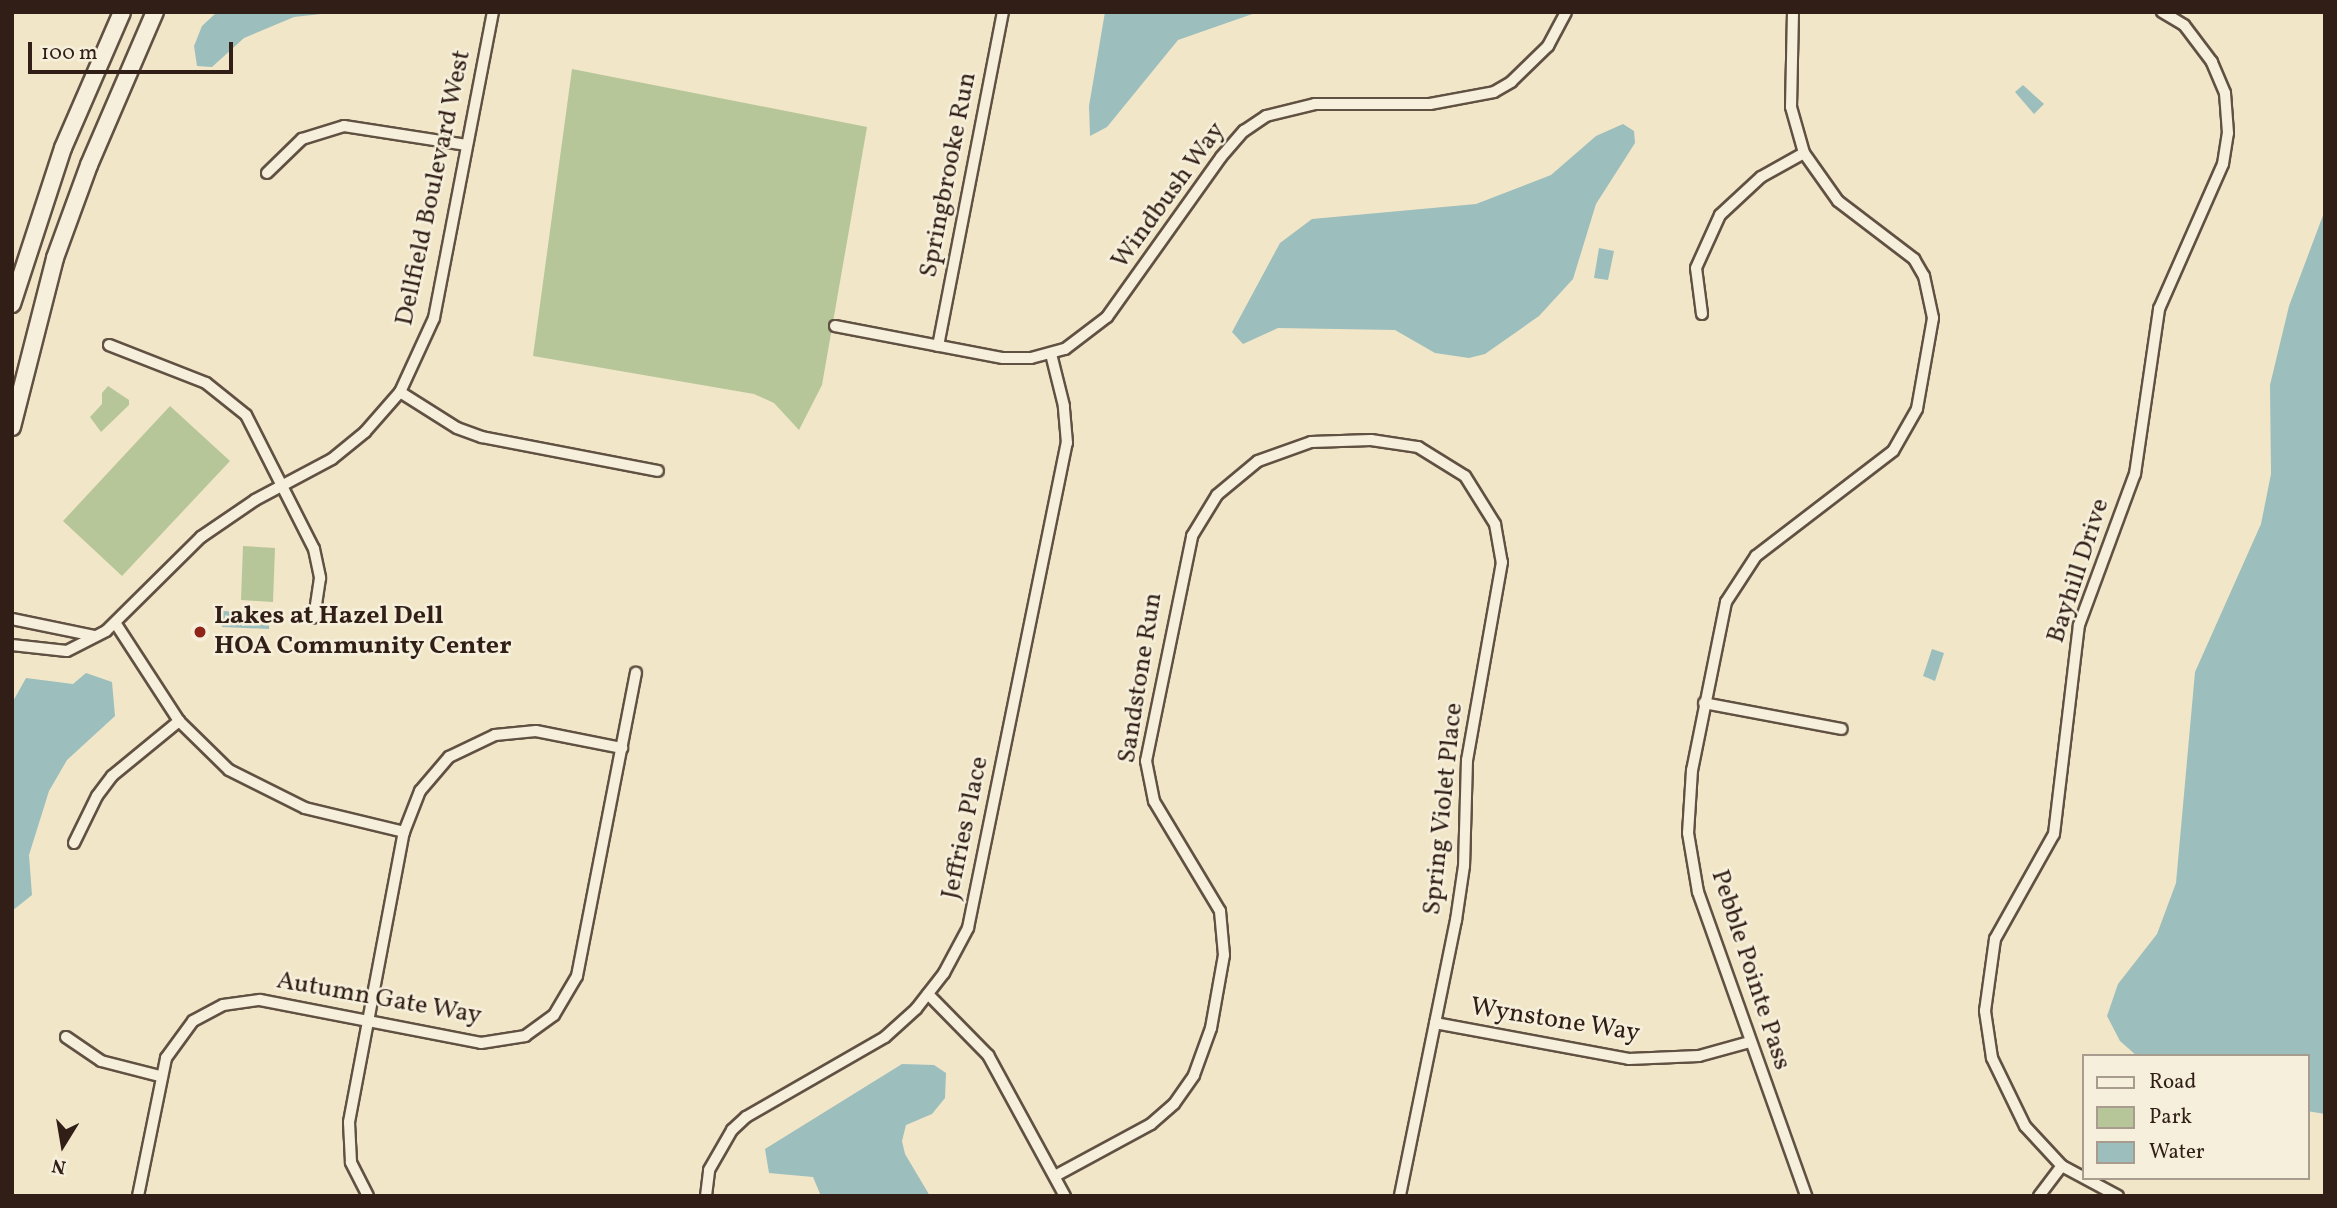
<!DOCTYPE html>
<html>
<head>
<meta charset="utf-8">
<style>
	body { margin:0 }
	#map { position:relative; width:2337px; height:1208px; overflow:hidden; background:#f1e6c8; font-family:Vollkorn,serif }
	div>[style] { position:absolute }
	.green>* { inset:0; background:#b6c699 }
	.water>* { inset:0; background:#9cbebd }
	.roads { filter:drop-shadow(2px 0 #615143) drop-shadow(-2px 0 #615143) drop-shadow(0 2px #615143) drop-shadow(0 -2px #615143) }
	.street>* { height:10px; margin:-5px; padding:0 5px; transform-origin:5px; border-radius:5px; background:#f6efdb }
	.secondary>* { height:16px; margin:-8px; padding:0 8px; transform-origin:8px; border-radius:8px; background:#f6efdb }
	.dots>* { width:19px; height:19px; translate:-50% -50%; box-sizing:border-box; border:4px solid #f6efdb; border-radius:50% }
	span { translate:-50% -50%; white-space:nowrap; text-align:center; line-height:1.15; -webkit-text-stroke:5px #f6efdb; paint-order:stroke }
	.street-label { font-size:26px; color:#311f17 }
	.poi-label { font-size:26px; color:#311f17; font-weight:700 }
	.left { translate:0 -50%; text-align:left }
	.frame { position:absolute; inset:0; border:14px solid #311f17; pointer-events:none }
	.legend { position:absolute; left:2082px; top:1054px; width:228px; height:126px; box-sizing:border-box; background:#f6efdb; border:2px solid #a79c8d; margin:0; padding:9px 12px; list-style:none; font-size:21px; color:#311f17 }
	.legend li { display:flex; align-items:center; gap:14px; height:35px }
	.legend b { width:35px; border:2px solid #a79c8d }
	.north { position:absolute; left:28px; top:1110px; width:70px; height:70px; -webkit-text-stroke:5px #f6efdb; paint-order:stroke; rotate:191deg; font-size:19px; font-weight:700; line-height:28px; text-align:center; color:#311f17 }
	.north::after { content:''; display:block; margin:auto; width:24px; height:32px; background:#311f17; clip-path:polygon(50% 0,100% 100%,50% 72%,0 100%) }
	.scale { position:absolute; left:28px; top:42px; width:205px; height:32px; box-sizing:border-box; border:4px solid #311f17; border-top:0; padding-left:9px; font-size:21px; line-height:24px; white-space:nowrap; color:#311f17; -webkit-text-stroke:5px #f6efdb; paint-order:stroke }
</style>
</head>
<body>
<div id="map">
	<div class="green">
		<i style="clip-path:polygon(572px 69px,867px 127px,822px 385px,799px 430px,774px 403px,754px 394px,533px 356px)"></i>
		<i style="clip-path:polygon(108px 386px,129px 400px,129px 405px,101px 432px,90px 417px,102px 404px,102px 393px)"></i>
		<i style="clip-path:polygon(170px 406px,230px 461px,122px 576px,63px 521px)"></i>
		<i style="clip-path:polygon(243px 546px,275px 548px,273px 602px,241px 600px)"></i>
	</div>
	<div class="water">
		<i style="clip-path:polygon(217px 12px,339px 12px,294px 17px,244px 38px,212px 67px,197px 66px,194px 46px,202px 26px)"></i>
		<i style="clip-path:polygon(1105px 12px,1258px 12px,1178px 40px,1107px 127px,1090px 136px,1089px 106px)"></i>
		<i style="clip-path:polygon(2023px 85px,2044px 104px,2034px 114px,2015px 92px)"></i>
		<i style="clip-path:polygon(1623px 124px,1634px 131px,1635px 143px,1596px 204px,1573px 279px,1539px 316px,1485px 354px,1469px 358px,1435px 353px,1395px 330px,1278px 328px,1243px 344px,1232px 332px,1280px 243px,1312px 219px,1476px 204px,1551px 175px,1596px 136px)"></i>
		<i style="clip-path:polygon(2325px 210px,2325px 1114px,2307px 1111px,2307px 1056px,2137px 1056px,2120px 1041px,2107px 1016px,2118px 984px,2157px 934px,2176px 883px,2195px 672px,2261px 524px,2271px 474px,2270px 385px,2289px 306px)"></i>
		<i style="clip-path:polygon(1599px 248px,1614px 251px,1608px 280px,1594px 278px)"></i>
		<i style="clip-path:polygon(222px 611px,269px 613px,269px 629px,222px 627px)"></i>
		<i style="clip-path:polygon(1932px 649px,1944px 653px,1935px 681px,1923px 676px)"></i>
		<i style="clip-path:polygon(86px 673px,112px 682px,115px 716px,67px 760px,49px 791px,29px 855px,32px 895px,12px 911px,12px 703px,26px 678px,73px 684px)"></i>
		<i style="clip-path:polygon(902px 1064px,934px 1065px,946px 1073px,945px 1098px,932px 1114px,906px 1125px,902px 1141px,905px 1154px,930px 1196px,821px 1196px,813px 1177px,769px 1173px,765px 1149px)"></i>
	</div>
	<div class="roads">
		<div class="street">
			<i style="left:1793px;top:12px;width:95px;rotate:91.2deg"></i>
			<i style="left:1791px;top:107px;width:48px;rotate:74.2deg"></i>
			<i style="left:1804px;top:153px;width:59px;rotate:54.7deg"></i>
			<i style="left:1838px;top:201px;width:96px;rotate:37.3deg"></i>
			<i style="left:1914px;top:259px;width:20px;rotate:60deg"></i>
			<i style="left:1924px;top:276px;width:43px;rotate:77.9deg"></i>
			<i style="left:1933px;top:318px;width:92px;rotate:100deg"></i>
			<i style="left:1917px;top:409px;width:48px;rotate:119.7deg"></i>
			<i style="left:1893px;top:451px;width:173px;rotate:142.5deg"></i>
			<i style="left:1756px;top:556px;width:55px;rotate:123.1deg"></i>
			<i style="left:1726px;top:602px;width:171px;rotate:101.4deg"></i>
			<i style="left:1692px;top:770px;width:63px;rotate:93.6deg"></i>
			<i style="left:1688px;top:833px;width:60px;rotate:80.4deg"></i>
			<i style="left:1698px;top:892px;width:323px;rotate:70.4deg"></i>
			<i style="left:267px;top:173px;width:49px;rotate:-44.2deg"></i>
			<i style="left:302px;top:139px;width:44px;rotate:-17.2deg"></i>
			<i style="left:344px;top:126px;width:124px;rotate:8.8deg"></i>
			<i style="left:1702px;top:314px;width:46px;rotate:-97.4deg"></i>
			<i style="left:1696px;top:268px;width:58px;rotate:-65.6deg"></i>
			<i style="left:1720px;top:215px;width:56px;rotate:-42.8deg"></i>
			<i style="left:1761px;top:177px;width:49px;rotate:-29.2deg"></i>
			<i style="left:835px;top:326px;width:171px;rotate:10.8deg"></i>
			<i style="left:1003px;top:358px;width:28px"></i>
			<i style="left:1031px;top:358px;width:35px;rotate:-15deg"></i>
			<i style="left:1065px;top:349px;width:53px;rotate:-37.3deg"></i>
			<i style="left:1107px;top:317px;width:196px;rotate:-54.5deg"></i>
			<i style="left:1221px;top:157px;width:35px;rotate:-49deg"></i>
			<i style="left:1244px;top:131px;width:27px;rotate:-34deg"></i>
			<i style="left:1266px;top:116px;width:50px;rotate:-13.8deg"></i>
			<i style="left:1315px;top:104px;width:115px"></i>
			<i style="left:1430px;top:104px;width:65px;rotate:-10.6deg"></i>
			<i style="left:1494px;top:92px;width:20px;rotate:-30deg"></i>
			<i style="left:1511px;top:82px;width:52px;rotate:-44.2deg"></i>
			<i style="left:1548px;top:46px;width:38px;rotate:-62deg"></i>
			<i style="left:109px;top:345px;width:104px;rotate:21.4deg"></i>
			<i style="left:206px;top:383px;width:51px;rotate:38.7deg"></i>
			<i style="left:246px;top:415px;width:150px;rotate:63.1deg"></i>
			<i style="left:314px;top:549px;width:30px;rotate:78deg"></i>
			<i style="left:320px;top:578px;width:40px;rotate:98.5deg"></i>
			<i style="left:938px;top:346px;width:340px;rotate:-79deg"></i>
			<i style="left:400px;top:392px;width:67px;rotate:32.3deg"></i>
			<i style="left:457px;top:428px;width:27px;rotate:20deg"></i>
			<i style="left:482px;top:437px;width:179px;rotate:10.9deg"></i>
			<i style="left:12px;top:619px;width:85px;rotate:11.6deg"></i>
			<i style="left:116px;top:624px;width:116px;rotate:57deg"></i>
			<i style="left:179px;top:721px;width:70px;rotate:44.4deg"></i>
			<i style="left:229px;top:770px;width:85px;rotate:26.6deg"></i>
			<i style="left:305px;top:808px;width:102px;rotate:13.6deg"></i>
			<i style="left:12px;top:645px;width:55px;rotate:6.2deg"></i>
			<i style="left:67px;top:651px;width:44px;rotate:-27.1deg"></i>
			<i style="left:106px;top:631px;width:134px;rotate:-44.7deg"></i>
			<i style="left:201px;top:537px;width:65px;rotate:-34.4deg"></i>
			<i style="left:255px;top:500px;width:87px;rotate:-28deg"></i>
			<i style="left:332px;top:459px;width:43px;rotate:-39.3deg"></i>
			<i style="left:365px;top:432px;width:53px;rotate:-48.8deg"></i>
			<i style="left:400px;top:392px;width:81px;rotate:-65.3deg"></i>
			<i style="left:434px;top:318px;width:312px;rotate:-79.1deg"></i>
			<i style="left:1704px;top:703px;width:140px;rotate:10.7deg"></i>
			<i style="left:74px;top:843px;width:52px;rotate:-63.9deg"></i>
			<i style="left:97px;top:796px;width:25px;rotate:-53deg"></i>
			<i style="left:112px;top:776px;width:87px;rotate:-39.4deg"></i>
			<i style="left:928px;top:994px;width:86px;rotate:45.5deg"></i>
			<i style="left:988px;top:1055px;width:161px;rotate:61.4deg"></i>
			<i style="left:1435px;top:1023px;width:197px;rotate:10.5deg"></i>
			<i style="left:1629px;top:1059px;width:70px;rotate:-2.5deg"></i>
			<i style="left:1699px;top:1056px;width:53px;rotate:-15.4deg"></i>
			<i style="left:66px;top:1037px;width:42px;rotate:34.4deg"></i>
			<i style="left:101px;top:1061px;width:61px;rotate:14.3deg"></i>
			<i style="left:1055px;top:1176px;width:109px;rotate:-28.4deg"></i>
			<i style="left:1151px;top:1124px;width:30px;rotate:-41deg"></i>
			<i style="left:1174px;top:1104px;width:35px;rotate:-55deg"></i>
			<i style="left:1194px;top:1075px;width:50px;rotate:-70.1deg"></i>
			<i style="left:1211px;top:1028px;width:74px;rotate:-79.9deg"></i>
			<i style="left:1224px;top:955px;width:44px;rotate:-95.2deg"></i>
			<i style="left:1220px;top:911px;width:128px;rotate:-121deg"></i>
			<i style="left:1154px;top:801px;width:41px;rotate:-101.3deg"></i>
			<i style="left:1146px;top:761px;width:230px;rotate:-78.4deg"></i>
			<i style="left:1192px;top:536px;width:48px;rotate:-58.6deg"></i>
			<i style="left:1217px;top:495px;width:53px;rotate:-39.7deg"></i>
			<i style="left:1258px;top:461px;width:56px;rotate:-19.7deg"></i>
			<i style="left:1311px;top:442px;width:60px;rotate:-1.9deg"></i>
			<i style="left:1371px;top:440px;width:48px;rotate:8.5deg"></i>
			<i style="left:1418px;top:447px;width:55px;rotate:31.7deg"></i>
			<i style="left:1465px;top:476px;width:57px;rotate:58deg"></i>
			<i style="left:1495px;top:524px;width:39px;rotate:80deg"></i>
			<i style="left:1502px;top:562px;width:201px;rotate:100deg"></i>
			<i style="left:1467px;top:760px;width:106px;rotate:91.6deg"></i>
			<i style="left:1464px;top:866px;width:55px;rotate:98.4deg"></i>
			<i style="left:1456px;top:920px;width:282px;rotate:101.5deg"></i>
			<i style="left:138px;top:1196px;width:141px;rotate:-78.5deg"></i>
			<i style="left:166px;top:1058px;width:46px;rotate:-53.9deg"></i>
			<i style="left:193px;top:1021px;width:34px;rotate:-28deg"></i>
			<i style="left:223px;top:1005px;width:37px;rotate:-8deg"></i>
			<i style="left:260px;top:1000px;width:225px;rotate:11deg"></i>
			<i style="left:481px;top:1043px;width:45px;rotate:-9deg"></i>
			<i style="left:525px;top:1036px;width:36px;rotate:-36deg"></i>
			<i style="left:554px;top:1015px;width:45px;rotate:-59.5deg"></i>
			<i style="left:577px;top:976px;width:309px;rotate:-79deg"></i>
			<i style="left:368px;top:1196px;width:38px;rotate:-117deg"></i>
			<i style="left:351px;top:1162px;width:40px;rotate:-92.9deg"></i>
			<i style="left:349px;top:1122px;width:295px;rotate:-79.3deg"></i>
			<i style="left:404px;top:832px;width:44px;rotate:-68.7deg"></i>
			<i style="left:420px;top:791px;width:45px;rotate:-49.5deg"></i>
			<i style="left:449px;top:757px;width:51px;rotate:-25.6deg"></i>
			<i style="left:495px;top:735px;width:41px;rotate:-5.6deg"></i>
			<i style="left:536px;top:731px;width:88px;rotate:11.2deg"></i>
			<i style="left:706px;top:1196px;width:26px;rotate:-83deg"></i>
			<i style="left:709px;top:1170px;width:46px;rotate:-60.1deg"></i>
			<i style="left:732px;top:1130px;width:19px;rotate:-43deg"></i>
			<i style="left:746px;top:1117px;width:160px;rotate:-29.9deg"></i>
			<i style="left:885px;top:1037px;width:42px;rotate:-42.1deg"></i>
			<i style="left:916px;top:1009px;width:46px;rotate:-52.1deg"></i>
			<i style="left:944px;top:973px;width:51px;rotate:-61.9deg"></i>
			<i style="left:968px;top:928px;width:495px;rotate:-78.5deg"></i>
			<i style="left:1067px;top:443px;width:37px;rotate:-95deg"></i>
			<i style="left:1064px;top:406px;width:54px;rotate:-104deg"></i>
			<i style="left:2039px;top:1196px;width:38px;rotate:-53deg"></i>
			<i style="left:2118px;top:1196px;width:64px;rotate:-151.8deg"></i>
			<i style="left:2062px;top:1166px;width:54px;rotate:-132.8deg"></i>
			<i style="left:2025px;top:1126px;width:76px;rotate:-115.9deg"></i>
			<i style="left:1992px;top:1058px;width:48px;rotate:-98.5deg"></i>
			<i style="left:1985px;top:1011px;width:73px;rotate:-82.1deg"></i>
			<i style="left:1995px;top:939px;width:120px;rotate:-60.7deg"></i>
			<i style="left:2054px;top:834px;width:210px;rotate:-83.2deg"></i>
			<i style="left:2079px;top:625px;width:161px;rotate:-69.7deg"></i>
			<i style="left:2135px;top:474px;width:167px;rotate:-81.7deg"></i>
			<i style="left:2159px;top:309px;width:158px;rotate:-66.2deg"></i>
			<i style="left:2223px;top:164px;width:31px;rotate:-81deg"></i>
			<i style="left:2228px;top:133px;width:40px;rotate:-94.3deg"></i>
			<i style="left:2225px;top:93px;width:34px;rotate:-113deg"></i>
			<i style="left:2212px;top:62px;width:46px;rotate:-127.1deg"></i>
			<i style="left:2184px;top:25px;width:26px;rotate:-149deg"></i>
		</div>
		<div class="secondary">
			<i style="left:12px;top:304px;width:164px;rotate:-71.9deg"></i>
			<i style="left:63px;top:148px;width:148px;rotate:-66.5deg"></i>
			<i style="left:12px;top:427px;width:174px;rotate:-75.7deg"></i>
			<i style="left:55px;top:258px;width:99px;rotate:-69.9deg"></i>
			<i style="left:89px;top:165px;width:167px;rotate:-66.7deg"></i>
		</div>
	</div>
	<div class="dots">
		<i style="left:200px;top:632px;background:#8f2418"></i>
	</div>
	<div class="street-label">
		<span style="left:949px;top:175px;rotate:-79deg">Springbrooke Run</span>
		<span style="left:434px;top:188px;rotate:-78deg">Dellfield Boulevard West</span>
		<span style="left:1169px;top:196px;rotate:-54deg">Windbush Way</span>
		<span style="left:2079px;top:571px;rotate:-72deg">Bayhill Drive</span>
		<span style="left:1141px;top:678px;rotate:-81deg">Sandstone Run</span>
		<span style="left:1444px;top:809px;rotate:-84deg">Spring Violet Place</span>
		<span style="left:966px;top:828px;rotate:-78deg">Jeffries Place</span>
		<span style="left:1750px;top:970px;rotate:72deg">Pebble Pointe Pass</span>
		<span style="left:379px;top:999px;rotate:10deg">Autumn Gate Way</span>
		<span style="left:1555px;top:1021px;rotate:9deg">Wynstone Way</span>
	</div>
	<div class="poi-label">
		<span class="left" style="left:214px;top:632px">Lakes at Hazel Dell<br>HOA Community Center</span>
	</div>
	<div class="frame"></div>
	<ul class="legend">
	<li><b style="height:9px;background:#f6efdb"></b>Road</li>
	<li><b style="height:19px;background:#b6c699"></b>Park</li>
	<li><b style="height:19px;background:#9cbebd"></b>Water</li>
	</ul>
	<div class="north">N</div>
	<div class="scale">100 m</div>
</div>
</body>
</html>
